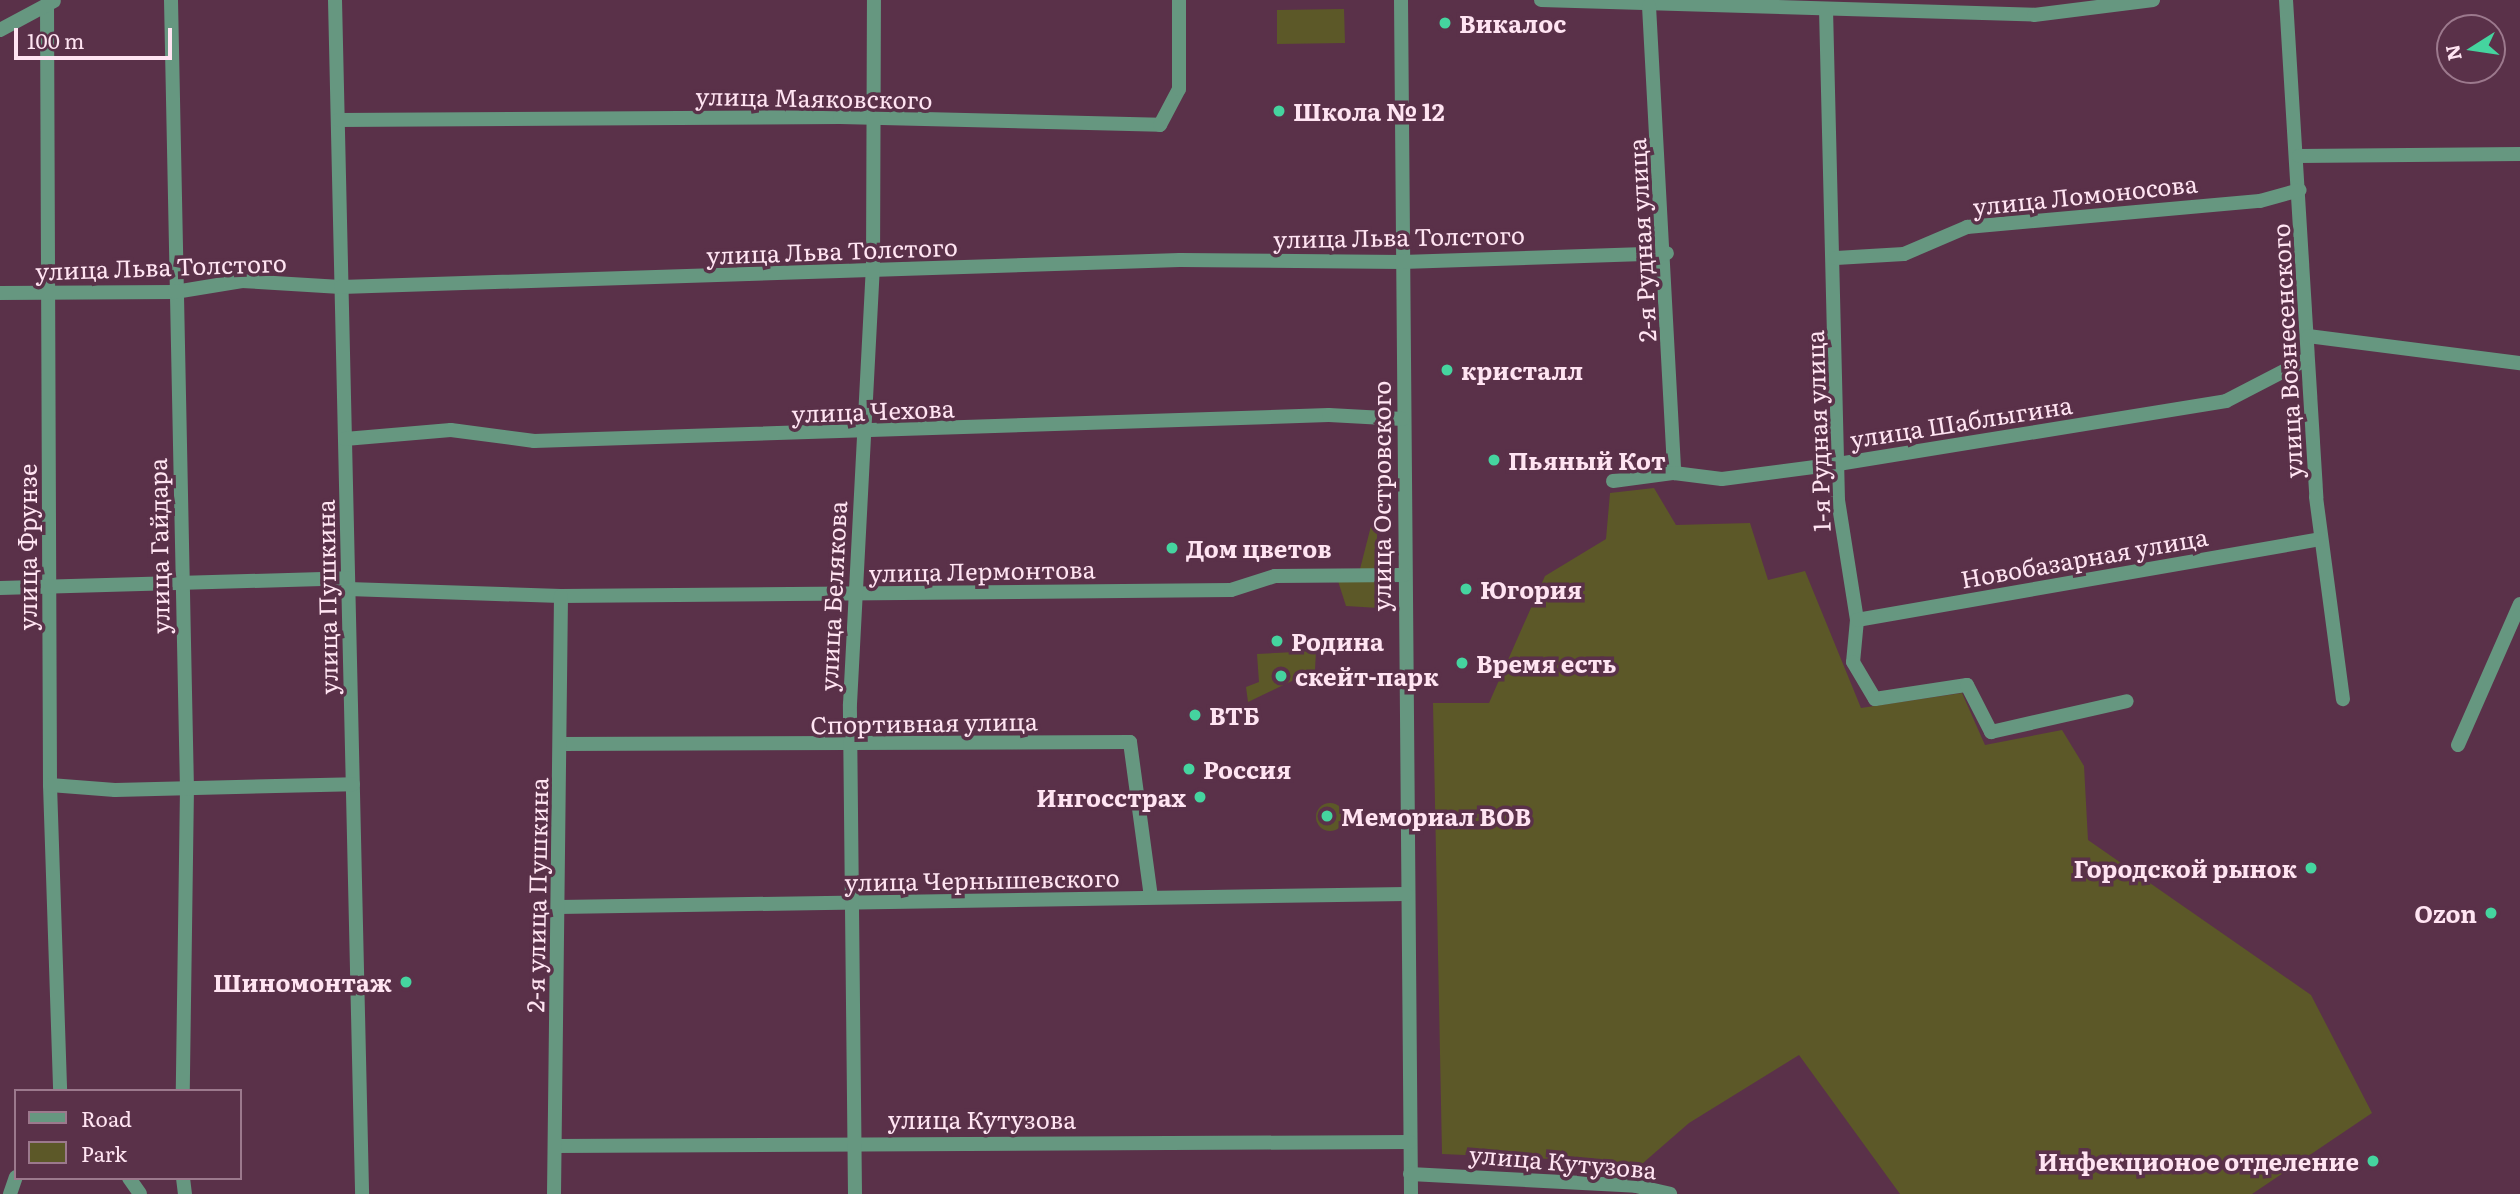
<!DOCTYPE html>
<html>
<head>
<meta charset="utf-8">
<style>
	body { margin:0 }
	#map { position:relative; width:2520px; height:1194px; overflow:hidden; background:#5a3149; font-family:Literata,serif }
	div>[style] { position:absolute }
	.green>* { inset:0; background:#5c5828 }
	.round { border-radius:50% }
	.minor>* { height:14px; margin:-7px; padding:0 7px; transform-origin:7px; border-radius:7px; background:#669780 }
	.dots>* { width:19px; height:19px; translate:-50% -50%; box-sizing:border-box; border:4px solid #5a3149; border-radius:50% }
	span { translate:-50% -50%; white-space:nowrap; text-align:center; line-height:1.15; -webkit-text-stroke:7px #5a3149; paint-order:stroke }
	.poi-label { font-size:24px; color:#ffe4f2; font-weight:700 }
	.left { translate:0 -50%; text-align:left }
	.right { translate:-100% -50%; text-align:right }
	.street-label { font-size:24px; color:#ffe4f2 }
	.legend { position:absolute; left:14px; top:1089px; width:228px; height:91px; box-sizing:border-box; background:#5a3149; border:2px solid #9c798d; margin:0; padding:9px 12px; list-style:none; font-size:21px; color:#ffe4f2 }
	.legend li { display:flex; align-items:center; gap:14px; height:35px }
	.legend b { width:35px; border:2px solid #9c798d }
	.north { position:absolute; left:2436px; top:14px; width:70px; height:70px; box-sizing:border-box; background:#5a3149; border:2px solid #9c798d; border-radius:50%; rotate:258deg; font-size:19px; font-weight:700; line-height:28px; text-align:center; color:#ffe4f2 }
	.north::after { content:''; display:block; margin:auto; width:24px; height:32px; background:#45d49f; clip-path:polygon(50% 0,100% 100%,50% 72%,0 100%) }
	.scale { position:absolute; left:14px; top:28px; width:158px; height:32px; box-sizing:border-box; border:4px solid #ffe4f2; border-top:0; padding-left:9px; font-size:21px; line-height:24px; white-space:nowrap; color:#ffe4f2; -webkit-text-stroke:5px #5a3149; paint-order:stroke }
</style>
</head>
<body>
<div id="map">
	<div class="green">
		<i style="clip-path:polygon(1344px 9px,1345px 43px,1277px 44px,1277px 10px)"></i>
		<i style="clip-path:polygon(1654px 488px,1676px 525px,1750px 523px,1768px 580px,1805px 571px,1861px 708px,1962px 693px,1985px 745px,2062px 730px,2084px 766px,2088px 840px,2311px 995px,2372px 1113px,2252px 1194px,1900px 1194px,1799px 1055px,1689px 1123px,1643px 1163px,1442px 1154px,1433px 703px,1489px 703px,1545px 576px,1606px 539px,1610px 493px)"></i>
		<i style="clip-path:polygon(1371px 526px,1377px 530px,1377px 569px,1360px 569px)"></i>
		<i style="clip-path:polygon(1337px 578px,1379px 578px,1379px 608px,1346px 606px)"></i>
		<i style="clip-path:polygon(1316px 651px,1315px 670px,1248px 702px,1246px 687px,1259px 682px,1257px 654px)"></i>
		<i class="round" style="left:1316px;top:803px;width:28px;height:28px"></i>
	</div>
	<div class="minor">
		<i style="left:171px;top:0;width:787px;rotate:88.84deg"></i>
		<i style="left:187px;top:787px;width:304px;rotate:90.8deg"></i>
		<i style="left:335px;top:0;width:1194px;rotate:88.7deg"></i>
		<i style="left:1401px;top:0;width:1194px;rotate:89.52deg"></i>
		<i style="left:1541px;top:0;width:493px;rotate:1.7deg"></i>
		<i style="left:2034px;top:15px;width:120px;rotate:-7.2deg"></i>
		<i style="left:2286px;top:0;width:498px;rotate:86.5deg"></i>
		<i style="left:2316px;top:497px;width:204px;rotate:82.4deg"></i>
		<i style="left:47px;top:4px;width:781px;rotate:89.78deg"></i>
		<i style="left:50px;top:785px;width:306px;rotate:88.1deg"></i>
		<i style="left:1649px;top:6px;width:468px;rotate:86.9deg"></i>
		<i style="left:1826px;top:9px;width:491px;rotate:88.6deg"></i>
		<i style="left:1838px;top:500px;width:121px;rotate:81deg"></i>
		<i style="left:1857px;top:620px;width:42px;rotate:95.4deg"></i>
		<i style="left:1853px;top:662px;width:43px;rotate:59.3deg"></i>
		<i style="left:1875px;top:699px;width:93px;rotate:-8.7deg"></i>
		<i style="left:1967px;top:685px;width:53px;rotate:62.9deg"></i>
		<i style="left:1991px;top:732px;width:139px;rotate:-12.8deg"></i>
		<i style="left:0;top:30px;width:61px;rotate:-28.2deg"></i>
		<i style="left:338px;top:120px;width:502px;rotate:-0.34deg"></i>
		<i style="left:840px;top:117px;width:320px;rotate:1.4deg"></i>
		<i style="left:1160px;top:125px;width:41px;rotate:-62.2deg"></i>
		<i style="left:1179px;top:89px;width:89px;rotate:-90deg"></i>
		<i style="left:2299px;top:156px;width:221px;rotate:-0.5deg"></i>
		<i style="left:1836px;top:258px;width:68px;rotate:-3.4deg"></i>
		<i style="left:1904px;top:254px;width:69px;rotate:-23.2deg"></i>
		<i style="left:1967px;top:227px;width:294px;rotate:-5.1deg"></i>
		<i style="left:2260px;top:201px;width:41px;rotate:-15.4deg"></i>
		<i style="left:0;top:293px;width:175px;rotate:-0.3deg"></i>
		<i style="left:175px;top:292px;width:68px;rotate:-9.3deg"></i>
		<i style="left:242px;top:281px;width:99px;rotate:3.5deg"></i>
		<i style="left:341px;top:287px;width:839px;rotate:-1.84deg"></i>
		<i style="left:1180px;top:260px;width:222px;rotate:0.5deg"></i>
		<i style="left:1402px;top:262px;width:265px;rotate:-1.9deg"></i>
		<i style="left:2308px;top:336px;width:214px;rotate:7.3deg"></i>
		<i style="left:345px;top:439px;width:106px;rotate:-4.9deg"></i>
		<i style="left:451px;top:430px;width:84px;rotate:7.5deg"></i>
		<i style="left:534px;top:441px;width:795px;rotate:-1.87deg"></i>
		<i style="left:1329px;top:415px;width:74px;rotate:3.1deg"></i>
		<i style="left:1613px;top:481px;width:62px;rotate:-7.5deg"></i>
		<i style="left:1674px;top:473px;width:48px;rotate:7.1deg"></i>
		<i style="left:1722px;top:479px;width:117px;rotate:-7.4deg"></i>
		<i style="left:1838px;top:464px;width:393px;rotate:-9.2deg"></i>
		<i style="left:2226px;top:401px;width:91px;rotate:-27.4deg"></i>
		<i style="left:0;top:588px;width:348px;rotate:-1.6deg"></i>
		<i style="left:348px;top:589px;width:213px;rotate:1.9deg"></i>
		<i style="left:561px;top:596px;width:670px;rotate:-0.51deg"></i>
		<i style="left:1231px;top:590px;width:46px;rotate:-17.7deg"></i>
		<i style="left:1275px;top:576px;width:129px;rotate:-0.4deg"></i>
		<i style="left:1857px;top:620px;width:470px;rotate:-9.9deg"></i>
		<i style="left:561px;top:744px;width:569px;rotate:-0.2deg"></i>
		<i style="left:1130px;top:742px;width:156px;rotate:82.3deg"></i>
		<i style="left:2458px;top:745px;width:154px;rotate:-66.3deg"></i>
		<i style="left:50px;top:785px;width:65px;rotate:4.4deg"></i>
		<i style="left:115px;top:790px;width:238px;rotate:-1.4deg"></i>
		<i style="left:559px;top:907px;width:847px;rotate:-0.88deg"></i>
		<i style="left:555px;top:1146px;width:855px;rotate:-0.27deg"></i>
		<i style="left:1410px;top:1174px;width:226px;rotate:3deg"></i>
		<i style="left:1636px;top:1186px;width:35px;rotate:13deg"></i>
		<i style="left:129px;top:1178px;width:19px;rotate:55deg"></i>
		<i style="left:183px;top:1178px;width:16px;rotate:83deg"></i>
		<i style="left:10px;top:1194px;width:18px;rotate:-71deg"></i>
		<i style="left:554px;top:1194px;width:598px;rotate:-89.33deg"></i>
		<i style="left:855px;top:1194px;width:490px;rotate:-90.6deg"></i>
		<i style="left:850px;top:704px;width:433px;rotate:-87deg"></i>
		<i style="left:873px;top:272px;width:272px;rotate:-89.8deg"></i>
	</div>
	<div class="dots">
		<i style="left:1445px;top:23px;background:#45d49f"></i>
		<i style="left:1279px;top:111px;background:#45d49f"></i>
		<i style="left:1447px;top:370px;background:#45d49f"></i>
		<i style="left:1494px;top:460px;background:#45d49f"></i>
		<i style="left:1172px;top:548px;background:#45d49f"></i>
		<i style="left:1466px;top:589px;background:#45d49f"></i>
		<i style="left:1277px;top:641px;background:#45d49f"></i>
		<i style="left:1462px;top:663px;background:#45d49f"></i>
		<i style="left:1281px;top:676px;background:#45d49f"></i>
		<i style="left:1195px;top:715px;background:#45d49f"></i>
		<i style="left:1189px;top:769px;background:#45d49f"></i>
		<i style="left:1200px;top:797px;background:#45d49f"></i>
		<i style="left:1327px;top:816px;background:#45d49f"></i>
		<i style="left:2311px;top:868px;background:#45d49f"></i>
		<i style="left:2491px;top:913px;background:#45d49f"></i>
		<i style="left:406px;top:982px;background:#45d49f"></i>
		<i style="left:2373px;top:1161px;background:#45d49f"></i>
	</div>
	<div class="poi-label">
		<span class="left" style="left:1459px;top:23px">Викалос</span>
		<span class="left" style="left:1293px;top:111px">Школа № 12</span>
		<span class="left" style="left:1461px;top:370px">кристалл</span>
		<span class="left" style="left:1508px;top:460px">Пьяный Кот</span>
		<span class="left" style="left:1186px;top:548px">Дом цветов</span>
		<span class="left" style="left:1480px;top:589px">Югория</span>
		<span class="left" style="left:1291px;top:641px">Родина</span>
		<span class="left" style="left:1476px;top:663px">Время есть</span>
		<span class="left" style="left:1295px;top:676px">скейт-парк</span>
		<span class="left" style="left:1209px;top:715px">ВТБ</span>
		<span class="left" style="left:1203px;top:769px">Россия</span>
		<span class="right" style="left:1186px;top:797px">Ингосстрах</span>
		<span class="left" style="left:1341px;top:816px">Мемориал ВОВ</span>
		<span class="right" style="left:2297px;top:868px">Городской рынок</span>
		<span class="right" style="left:2477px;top:913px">Ozon</span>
		<span class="right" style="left:392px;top:982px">Шиномонтаж</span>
		<span class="right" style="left:2359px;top:1161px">Инфекционое отделение</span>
	</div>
	<div class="street-label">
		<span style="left:814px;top:97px;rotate:1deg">улица Маяковского</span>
		<span style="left:2085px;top:194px;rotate:-6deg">улица Ломоносова</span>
		<span style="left:1399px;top:236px;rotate:-1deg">улица Льва Толстого</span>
		<span style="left:1641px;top:240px;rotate:-93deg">2-я Рудная улица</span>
		<span style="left:832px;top:250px;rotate:-2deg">улица Льва Толстого</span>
		<span style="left:161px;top:266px;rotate:-2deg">улица Льва Толстого</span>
		<span style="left:2286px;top:351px;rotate:-93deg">улица Вознесенского</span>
		<span style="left:873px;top:410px;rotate:-2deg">улица Чехова</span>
		<span style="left:1961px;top:421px;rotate:-9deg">улица Шаблыгина</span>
		<span style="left:1817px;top:431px;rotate:-92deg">1-я Рудная улица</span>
		<span style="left:1381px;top:496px;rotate:-90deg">улица Островского</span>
		<span style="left:158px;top:546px;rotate:-91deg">улица Гайдара</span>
		<span style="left:27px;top:547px;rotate:-90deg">улица Фрунзе</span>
		<span style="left:2084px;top:557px;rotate:-10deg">Новобазарная улица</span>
		<span style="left:982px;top:570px;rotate:-1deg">улица Лермонтова</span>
		<span style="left:832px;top:596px;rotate:-87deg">улица Белякова</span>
		<span style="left:326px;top:597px;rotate:-91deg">улица Пушкина</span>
		<span style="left:924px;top:722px;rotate:-1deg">Спортивная улица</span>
		<span style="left:982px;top:879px;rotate:-1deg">улица Чернышевского</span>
		<span style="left:536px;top:895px;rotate:-89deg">2-я улица Пушкина</span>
		<span style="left:982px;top:1119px">улица Кутузова</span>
		<span style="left:1563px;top:1161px;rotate:5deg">улица Кутузова</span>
	</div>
	<ul class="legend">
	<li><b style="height:9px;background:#669780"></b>Road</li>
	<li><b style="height:19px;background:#5c5828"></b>Park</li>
	</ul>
	<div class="north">N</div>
	<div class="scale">100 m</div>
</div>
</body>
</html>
